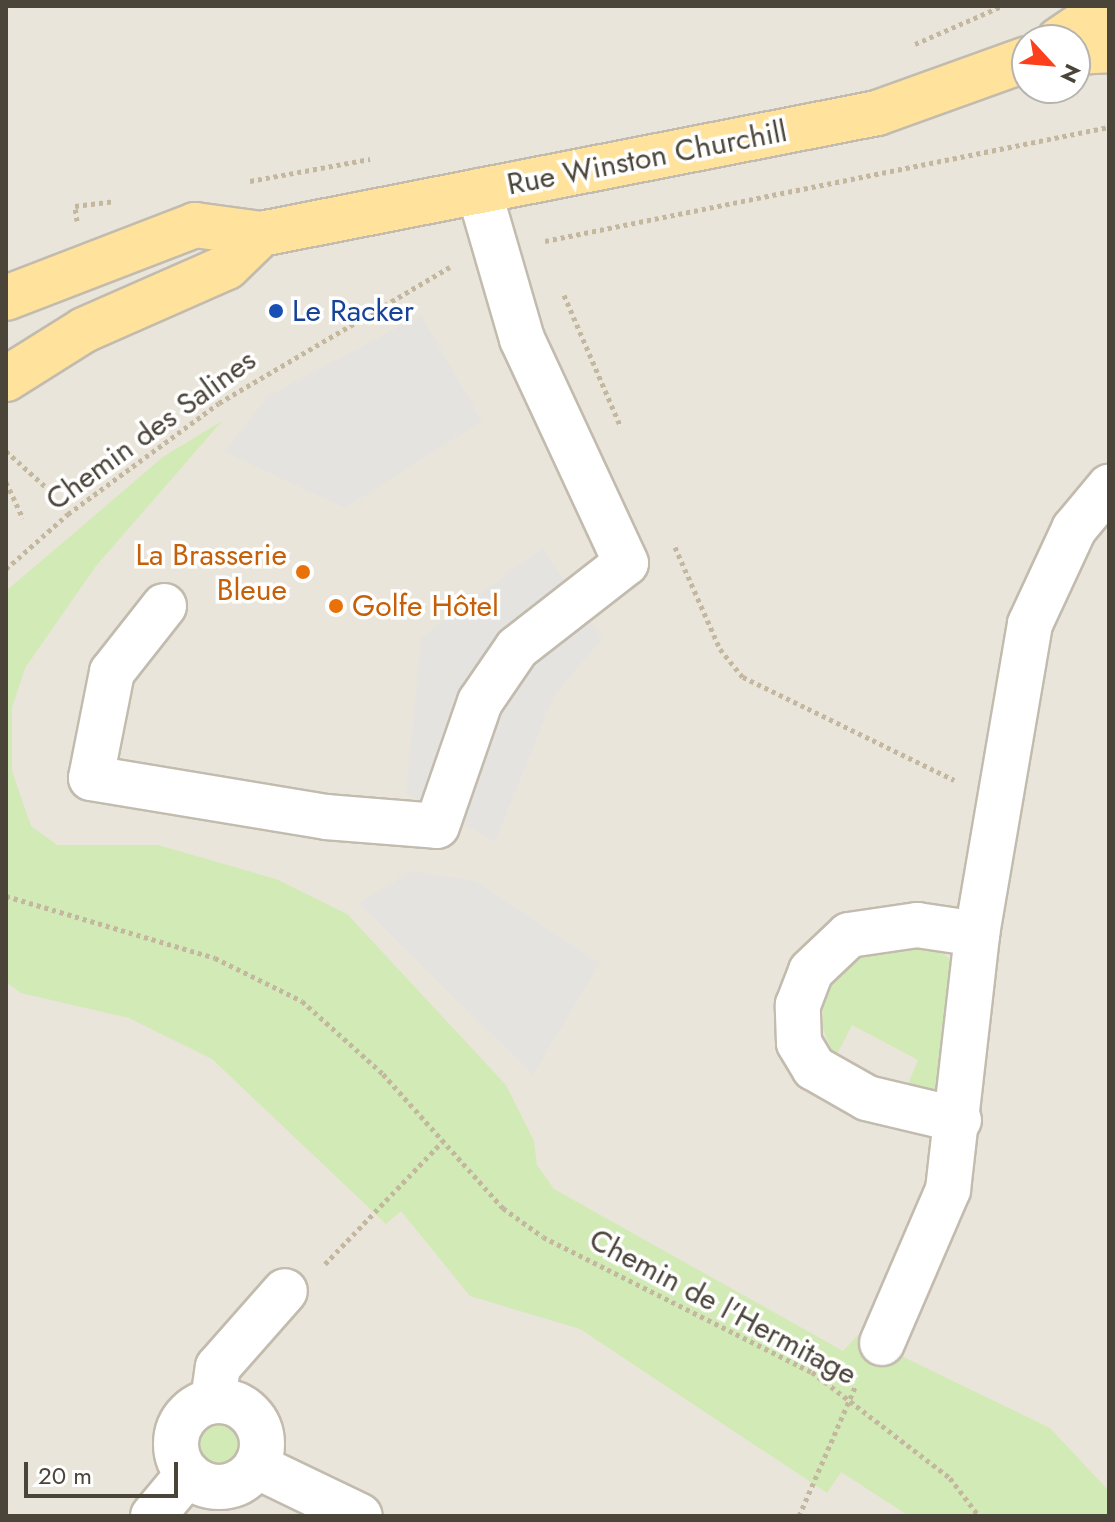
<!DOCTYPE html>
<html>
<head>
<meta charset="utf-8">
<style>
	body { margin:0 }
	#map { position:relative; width:1115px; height:1522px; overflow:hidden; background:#f6f3ec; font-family:Jost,sans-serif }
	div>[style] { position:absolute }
	.residential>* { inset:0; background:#eae5da }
	.green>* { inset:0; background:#d2eab5 }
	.round { border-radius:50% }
	.parking>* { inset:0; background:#e5e3e0 }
	.path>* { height:5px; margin-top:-2.5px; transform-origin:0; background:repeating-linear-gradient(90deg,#c4b79f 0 4px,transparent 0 8px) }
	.roads { filter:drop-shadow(2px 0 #c2bbae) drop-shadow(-2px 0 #c2bbae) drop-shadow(0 2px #c2bbae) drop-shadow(0 -2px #c2bbae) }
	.minor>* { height:44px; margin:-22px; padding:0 22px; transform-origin:22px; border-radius:22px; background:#fff }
	.minor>.ring { margin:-22px; padding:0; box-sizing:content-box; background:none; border:44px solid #fff; border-radius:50% }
	.major>* { height:44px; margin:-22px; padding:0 22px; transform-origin:22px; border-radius:22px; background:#ffe39c }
	.dots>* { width:22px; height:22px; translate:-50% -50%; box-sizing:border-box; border:4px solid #fff; border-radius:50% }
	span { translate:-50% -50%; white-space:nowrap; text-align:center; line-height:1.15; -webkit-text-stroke:7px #fff; paint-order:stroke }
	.street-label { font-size:30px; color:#4b4439 }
	.transit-label { font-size:30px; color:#164399 }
	.left { translate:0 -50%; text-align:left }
	.food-label { font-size:30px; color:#c56008 }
	.right { translate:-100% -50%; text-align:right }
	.frame { position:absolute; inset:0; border:8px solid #4b4439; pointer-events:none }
	.north { position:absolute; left:1011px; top:24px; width:80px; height:80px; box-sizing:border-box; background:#fff; border:2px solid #b7b4b0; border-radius:50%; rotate:116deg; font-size:22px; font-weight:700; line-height:32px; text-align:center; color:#4b4439 }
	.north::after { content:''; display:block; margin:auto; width:28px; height:36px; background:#fc3f1d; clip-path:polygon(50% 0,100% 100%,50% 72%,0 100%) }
	.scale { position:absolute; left:24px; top:1462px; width:154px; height:36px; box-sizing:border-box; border:4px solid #4b4439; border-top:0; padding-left:10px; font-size:24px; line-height:28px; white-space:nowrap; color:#4b4439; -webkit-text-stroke:6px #fff; paint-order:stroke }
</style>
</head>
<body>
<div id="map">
	<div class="residential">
		<i style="clip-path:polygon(evenodd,6px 6px,1109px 6px,1109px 1516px,6px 1516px,6px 6px,1027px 40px,1075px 40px,1075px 88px,1027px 88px,1027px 40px)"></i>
	</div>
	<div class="green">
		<i style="clip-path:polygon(222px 421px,96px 566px,25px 668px,12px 708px,12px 771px,31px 826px,57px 845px,158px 845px,276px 879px,347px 914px,506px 1085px,534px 1141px,537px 1165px,554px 1189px,843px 1351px,858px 1335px,1050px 1428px,1109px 1491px,1109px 1516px,909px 1516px,841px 1472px,827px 1493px,580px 1329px,470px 1296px,401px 1211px,386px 1224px,212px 1059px,129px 1018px,21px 993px,6px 982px,6px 591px,163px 457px)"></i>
		<i style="clip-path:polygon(932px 946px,959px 965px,939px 1092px,903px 1096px,918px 1060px,852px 1025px,835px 1058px,823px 1029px,822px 1001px,827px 985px,859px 948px)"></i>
		<i class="round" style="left:190px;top:1414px;width:58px;height:58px"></i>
	</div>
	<div class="parking">
		<i style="clip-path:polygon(421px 315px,482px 421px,345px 508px,224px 452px,268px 396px)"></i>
		<i style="clip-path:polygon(543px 547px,602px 639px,554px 696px,495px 842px,406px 793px,421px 638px)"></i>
		<i style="clip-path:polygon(410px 871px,476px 881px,600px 963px,533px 1075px,359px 904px)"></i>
	</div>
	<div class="path">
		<i style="left:915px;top:44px;width:95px;rotate:-23.6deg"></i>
		<i style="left:250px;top:181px;width:122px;rotate:-10.4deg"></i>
		<i style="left:77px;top:221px;width:15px;rotate:-98deg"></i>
		<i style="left:75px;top:206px;width:39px;rotate:-7deg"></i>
		<i style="left:545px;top:241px;width:575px;rotate:-11.43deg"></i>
		<i style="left:564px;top:295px;width:142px;rotate:66.7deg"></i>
		<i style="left:6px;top:451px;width:58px;rotate:42.2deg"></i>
		<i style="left:6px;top:482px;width:40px;rotate:65deg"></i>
		<i style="left:675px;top:547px;width:111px;rotate:66.2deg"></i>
		<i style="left:720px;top:649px;width:36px;rotate:51deg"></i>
		<i style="left:743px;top:677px;width:235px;rotate:26deg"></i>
		<i style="left:6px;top:569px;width:83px;rotate:-41.6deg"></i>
		<i style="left:68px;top:514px;width:187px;rotate:-36.3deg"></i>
		<i style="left:219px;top:403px;width:268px;rotate:-30.5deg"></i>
		<i style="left:6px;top:896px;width:218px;rotate:16.5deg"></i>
		<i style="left:215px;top:958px;width:97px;rotate:26.3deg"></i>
		<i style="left:302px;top:1001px;width:109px;rotate:42deg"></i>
		<i style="left:383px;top:1074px;width:180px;rotate:48.2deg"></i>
		<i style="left:503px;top:1208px;width:49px;rotate:35.9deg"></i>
		<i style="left:543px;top:1237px;width:301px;rotate:26.7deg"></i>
		<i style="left:812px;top:1372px;width:174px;rotate:37.5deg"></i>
		<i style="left:950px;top:1478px;width:48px;rotate:52.7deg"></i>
		<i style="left:325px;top:1264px;width:170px;rotate:-46.2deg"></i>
		<i style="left:799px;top:1516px;width:143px;rotate:-66.5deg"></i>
	</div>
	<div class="roads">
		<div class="minor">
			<i style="left:164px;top:606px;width:84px;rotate:128.2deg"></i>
			<i style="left:112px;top:672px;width:108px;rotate:101.2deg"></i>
			<i style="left:91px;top:778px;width:238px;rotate:9.4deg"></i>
			<i style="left:326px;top:817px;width:111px;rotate:4.6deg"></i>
			<i style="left:437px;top:826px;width:131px;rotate:-70.9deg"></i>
			<i style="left:480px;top:702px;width:65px;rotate:-55.6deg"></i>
			<i style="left:517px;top:648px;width:138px;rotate:-37.9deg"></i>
			<i style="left:626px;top:563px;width:247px;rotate:-114.9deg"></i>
			<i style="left:522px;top:339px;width:154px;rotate:-106.2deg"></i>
			<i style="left:959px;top:1120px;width:95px;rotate:-166.6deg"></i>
			<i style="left:867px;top:1098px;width:61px;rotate:-150.5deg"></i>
			<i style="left:814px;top:1068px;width:29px;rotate:-121deg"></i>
			<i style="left:799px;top:1043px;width:38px;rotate:-92deg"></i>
			<i style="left:798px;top:1005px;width:36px;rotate:-69deg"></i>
			<i style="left:811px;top:971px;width:52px;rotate:-43.5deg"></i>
			<i style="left:849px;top:935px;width:69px;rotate:-8.4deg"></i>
			<i style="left:917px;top:925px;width:61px;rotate:8.5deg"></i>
			<i style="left:882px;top:1343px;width:167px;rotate:-66.7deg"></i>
			<i style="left:948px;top:1190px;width:258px;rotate:-83.5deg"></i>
			<i style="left:977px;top:934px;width:314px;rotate:-80.3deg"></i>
			<i style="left:1030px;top:624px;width:105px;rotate:-65.1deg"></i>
			<i style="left:1074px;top:529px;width:55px;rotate:-50.2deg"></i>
			<i style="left:213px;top:1401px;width:34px;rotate:-82deg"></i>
			<i style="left:218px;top:1367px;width:101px;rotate:-48.6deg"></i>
			<i class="ring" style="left:176px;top:1401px;width:42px;height:42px"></i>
			<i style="left:256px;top:1466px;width:115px;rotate:25.7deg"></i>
			<i style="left:153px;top:1516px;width:55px;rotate:-50.2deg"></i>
		</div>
		<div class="major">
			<i style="left:1059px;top:40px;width:60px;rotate:-34.2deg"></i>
			<i style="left:1075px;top:52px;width:34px;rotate:-3deg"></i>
			<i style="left:6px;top:298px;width:203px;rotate:-21.1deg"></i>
			<i style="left:195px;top:225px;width:67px;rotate:7.8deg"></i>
			<i style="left:261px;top:234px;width:628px;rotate:-11.11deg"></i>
			<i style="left:877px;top:113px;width:159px;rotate:-19.8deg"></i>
			<i style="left:6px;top:379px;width:92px;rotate:-32.1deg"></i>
			<i style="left:84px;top:330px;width:156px;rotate:-23.8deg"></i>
			<i style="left:227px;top:267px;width:47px;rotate:-44.1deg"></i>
		</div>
	</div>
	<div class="dots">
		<i style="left:276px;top:311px;background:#1a4fb4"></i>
		<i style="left:303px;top:572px;background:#e8710a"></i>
		<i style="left:336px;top:606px;background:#e8710a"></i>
	</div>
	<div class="street-label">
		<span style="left:647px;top:158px;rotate:-11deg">Rue Winston Churchill</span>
		<span style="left:151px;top:430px;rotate:-36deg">Chemin des Salines</span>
		<span style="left:723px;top:1307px;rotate:28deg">Chemin de l'Hermitage</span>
	</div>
	<div class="transit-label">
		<span class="left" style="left:292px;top:311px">Le Racker</span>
	</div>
	<div class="food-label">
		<span class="right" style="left:287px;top:572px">La Brasserie<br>Bleue</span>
		<span class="left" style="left:352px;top:606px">Golfe Hôtel</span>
	</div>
	<div class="frame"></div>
	<div class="north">N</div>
	<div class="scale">20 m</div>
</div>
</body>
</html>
